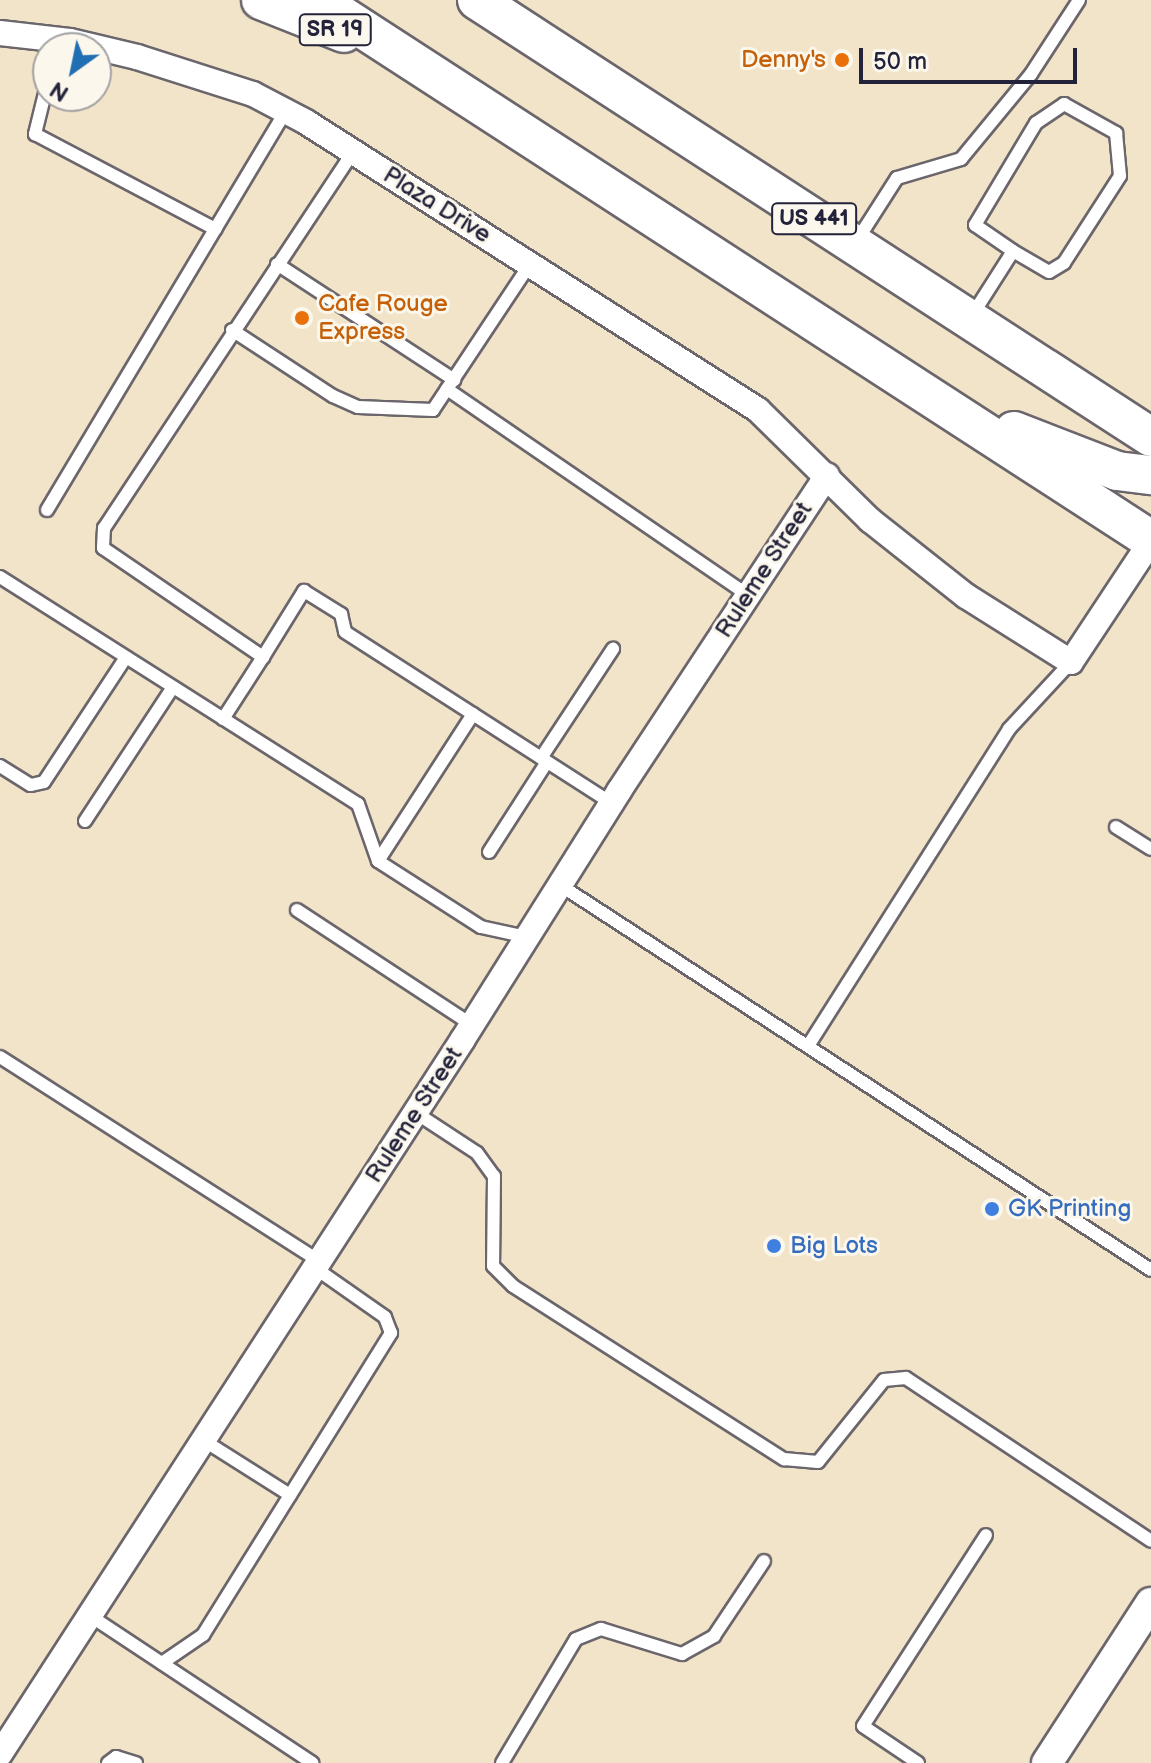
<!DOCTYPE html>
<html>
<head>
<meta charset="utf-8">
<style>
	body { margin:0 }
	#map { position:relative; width:1151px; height:1763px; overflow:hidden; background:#f2e4c8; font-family:"Balsamiq Sans",sans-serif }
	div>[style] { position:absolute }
	.roads { filter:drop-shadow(2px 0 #6b666c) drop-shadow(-2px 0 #6b666c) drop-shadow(0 2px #6b666c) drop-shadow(0 -2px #6b666c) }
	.service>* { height:12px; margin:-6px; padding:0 6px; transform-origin:6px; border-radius:6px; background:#fff }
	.minor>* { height:24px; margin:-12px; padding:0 12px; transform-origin:12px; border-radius:12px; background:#fff }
	.tertiary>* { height:30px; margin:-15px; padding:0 15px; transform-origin:15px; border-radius:15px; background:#fff }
	.primary>* { height:38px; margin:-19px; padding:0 19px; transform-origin:19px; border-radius:19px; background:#fff }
	.dots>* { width:22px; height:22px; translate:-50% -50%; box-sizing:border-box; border:4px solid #fbf7ec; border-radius:50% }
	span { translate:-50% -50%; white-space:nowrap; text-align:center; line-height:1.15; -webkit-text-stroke:6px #fbf7ec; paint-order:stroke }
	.shield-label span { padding:2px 6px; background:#fbf7ec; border:2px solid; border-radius:6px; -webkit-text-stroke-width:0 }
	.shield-label { font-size:22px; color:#22223b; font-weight:700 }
	.food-label { font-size:24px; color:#c56008 }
	.right { translate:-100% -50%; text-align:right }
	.left { translate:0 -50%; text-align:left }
	.street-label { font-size:24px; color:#22223b }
	.shop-label { font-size:24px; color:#366cbe }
	.north { position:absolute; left:32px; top:32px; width:80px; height:80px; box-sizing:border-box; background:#fbf7ec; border:2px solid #a4a2a5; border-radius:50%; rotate:213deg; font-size:22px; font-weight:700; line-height:32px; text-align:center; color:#22223b }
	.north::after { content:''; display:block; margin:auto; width:28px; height:36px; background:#1f6fb2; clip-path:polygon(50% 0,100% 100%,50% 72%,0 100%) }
	.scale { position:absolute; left:859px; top:48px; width:218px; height:36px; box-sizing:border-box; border:4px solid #22223b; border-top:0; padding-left:10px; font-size:24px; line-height:28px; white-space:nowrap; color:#22223b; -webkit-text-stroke:6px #fbf7ec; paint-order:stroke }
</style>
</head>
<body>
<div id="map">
	<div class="roads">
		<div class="service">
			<i style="left:48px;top:81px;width:55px;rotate:103.8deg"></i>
			<i style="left:35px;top:134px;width:204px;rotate:27.8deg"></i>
			<i style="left:353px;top:152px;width:451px;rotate:123.5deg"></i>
			<i style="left:104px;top:528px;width:20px;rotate:93deg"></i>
			<i style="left:103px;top:548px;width:194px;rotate:34.3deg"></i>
			<i style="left:263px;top:657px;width:78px;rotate:-58.2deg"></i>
			<i style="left:304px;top:591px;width:44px;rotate:31.9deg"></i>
			<i style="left:341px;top:614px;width:18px;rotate:77deg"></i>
			<i style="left:345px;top:632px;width:316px;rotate:32.7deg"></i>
			<i style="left:856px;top:242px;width:76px;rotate:-57.4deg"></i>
			<i style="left:897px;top:178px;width:67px;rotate:-16.5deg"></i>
			<i style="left:961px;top:159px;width:110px;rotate:-50.5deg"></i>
			<i style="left:1031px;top:74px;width:88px;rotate:-57deg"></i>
			<i style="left:277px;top:264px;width:212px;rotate:33.2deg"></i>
			<i style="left:971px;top:317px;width:78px;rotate:-57.5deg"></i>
			<i style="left:1013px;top:251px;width:46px;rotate:-145.6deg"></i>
			<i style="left:975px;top:225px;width:119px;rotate:-59.1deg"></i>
			<i style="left:1036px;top:123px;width:34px;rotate:-34deg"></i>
			<i style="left:1064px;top:104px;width:60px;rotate:29.1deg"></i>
			<i style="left:1116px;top:133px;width:43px;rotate:84.7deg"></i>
			<i style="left:1120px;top:176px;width:103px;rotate:122.8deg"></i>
			<i style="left:1064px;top:263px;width:17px;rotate:149deg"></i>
			<i style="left:1049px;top:272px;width:42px;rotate:-149.7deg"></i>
			<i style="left:232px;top:330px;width:121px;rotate:33.2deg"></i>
			<i style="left:333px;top:396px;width:27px;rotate:24deg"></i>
			<i style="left:358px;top:407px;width:75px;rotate:2.3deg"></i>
			<i style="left:433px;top:410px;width:175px;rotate:-56.4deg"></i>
			<i style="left:447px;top:389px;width:365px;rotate:34.4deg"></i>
			<i style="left:47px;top:510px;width:465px;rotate:-59.1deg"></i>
			<i style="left:0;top:577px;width:424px;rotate:32.4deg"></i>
			<i style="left:358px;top:804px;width:60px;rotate:70.7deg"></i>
			<i style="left:378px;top:861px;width:122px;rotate:32.7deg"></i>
			<i style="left:481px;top:927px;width:47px;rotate:12.3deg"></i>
			<i style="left:223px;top:719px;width:74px;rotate:-57.2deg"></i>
			<i style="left:541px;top:758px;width:131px;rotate:-56.6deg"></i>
			<i style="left:0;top:766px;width:36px;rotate:32deg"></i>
			<i style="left:31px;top:785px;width:13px;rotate:-13deg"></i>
			<i style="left:44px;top:782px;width:149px;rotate:-56.7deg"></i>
			<i style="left:85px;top:821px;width:160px;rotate:-56.7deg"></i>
			<i style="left:1116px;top:827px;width:41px;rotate:32.2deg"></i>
			<i style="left:489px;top:852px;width:107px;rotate:-57.2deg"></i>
			<i style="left:378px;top:861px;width:175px;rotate:-57.1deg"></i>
			<i style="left:560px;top:885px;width:705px;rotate:33.08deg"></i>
			<i style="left:297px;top:910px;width:209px;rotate:33.3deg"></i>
			<i style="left:808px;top:1046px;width:375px;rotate:-57.6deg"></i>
			<i style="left:1009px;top:729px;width:91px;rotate:-47.2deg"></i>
			<i style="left:0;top:1057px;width:379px;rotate:32.6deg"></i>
			<i style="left:416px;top:1113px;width:73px;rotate:33.3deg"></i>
			<i style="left:477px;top:1153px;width:29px;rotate:54deg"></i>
			<i style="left:494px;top:1176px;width:90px;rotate:90.6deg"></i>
			<i style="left:493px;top:1266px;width:28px;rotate:45deg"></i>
			<i style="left:513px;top:1286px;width:322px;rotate:32.6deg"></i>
			<i style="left:784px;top:1459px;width:34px;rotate:5deg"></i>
			<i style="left:818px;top:1462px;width:105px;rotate:-51.2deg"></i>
			<i style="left:884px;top:1380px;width:22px;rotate:-5deg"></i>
			<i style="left:906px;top:1378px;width:294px;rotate:33.6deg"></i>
			<i style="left:203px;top:1440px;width:103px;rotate:32.3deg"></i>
			<i style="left:89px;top:1615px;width:268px;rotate:33.5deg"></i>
			<i style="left:162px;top:1663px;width:50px;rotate:-34.3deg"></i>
			<i style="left:203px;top:1635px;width:356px;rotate:-58.1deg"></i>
			<i style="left:391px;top:1333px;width:17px;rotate:-111deg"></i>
			<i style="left:385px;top:1317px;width:85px;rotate:-145deg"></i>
			<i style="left:108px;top:1763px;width:10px;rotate:-37deg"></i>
			<i style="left:116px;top:1757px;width:21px;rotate:17deg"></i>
			<i style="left:502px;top:1763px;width:144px;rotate:-59.2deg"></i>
			<i style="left:576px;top:1639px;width:27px;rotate:-22deg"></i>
			<i style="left:601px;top:1629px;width:85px;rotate:17.2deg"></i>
			<i style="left:682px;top:1654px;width:37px;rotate:-29deg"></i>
			<i style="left:714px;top:1636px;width:90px;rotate:-56.3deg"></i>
			<i style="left:918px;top:1763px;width:66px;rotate:-146.1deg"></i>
			<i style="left:863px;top:1726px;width:227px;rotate:-57.2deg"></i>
		</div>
		<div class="minor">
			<i style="left:0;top:33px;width:70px;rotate:6.5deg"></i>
			<i style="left:70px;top:41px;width:69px;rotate:13.4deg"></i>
			<i style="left:137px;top:57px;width:122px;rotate:17.7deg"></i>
			<i style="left:253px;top:94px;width:60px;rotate:27.8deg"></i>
			<i style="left:306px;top:122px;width:536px;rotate:32.5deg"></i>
			<i style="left:758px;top:410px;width:157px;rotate:44.5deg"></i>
			<i style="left:870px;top:520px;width:122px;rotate:38.4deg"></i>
			<i style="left:966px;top:596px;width:124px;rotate:32.2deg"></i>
			<i style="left:1071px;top:662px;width:145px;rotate:-56.5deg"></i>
			<i style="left:0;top:1754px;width:852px;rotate:-57.07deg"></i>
			<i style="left:463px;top:1039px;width:293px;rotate:-57.8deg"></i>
			<i style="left:619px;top:791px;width:378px;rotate:-56.6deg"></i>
		</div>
		<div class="tertiary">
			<i style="left:1047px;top:1763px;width:191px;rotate:-57deg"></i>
		</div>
		<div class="primary">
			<i style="left:261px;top:0;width:89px;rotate:21.7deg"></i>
			<i style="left:318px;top:0;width:993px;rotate:32.95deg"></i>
			<i style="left:477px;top:0;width:803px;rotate:32.96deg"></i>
			<i style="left:1014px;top:431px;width:110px;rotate:21.2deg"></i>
			<i style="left:1117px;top:471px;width:34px;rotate:7deg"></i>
		</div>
	</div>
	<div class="dots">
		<i style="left:842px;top:60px;background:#e8710a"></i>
		<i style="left:302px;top:318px;background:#e8710a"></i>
		<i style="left:992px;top:1209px;background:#3f7fe0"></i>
		<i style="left:774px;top:1246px;background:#3f7fe0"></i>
	</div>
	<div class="shield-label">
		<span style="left:335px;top:30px">SR 19</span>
		<span style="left:814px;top:219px">US 441</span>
	</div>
	<div class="food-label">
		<span class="right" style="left:826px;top:60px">Denny's</span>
		<span class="left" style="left:318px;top:318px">Cafe Rouge<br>Express</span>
	</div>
	<div class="street-label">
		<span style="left:437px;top:205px;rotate:32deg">Plaza Drive</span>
		<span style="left:764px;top:570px;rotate:-57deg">Ruleme Street</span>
		<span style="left:414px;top:1115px;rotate:-57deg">Ruleme Street</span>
	</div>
	<div class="shop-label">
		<span class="left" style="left:1008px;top:1209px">GK Printing</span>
		<span class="left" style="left:790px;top:1246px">Big Lots</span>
	</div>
	<div class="north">N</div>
	<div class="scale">50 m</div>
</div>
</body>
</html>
